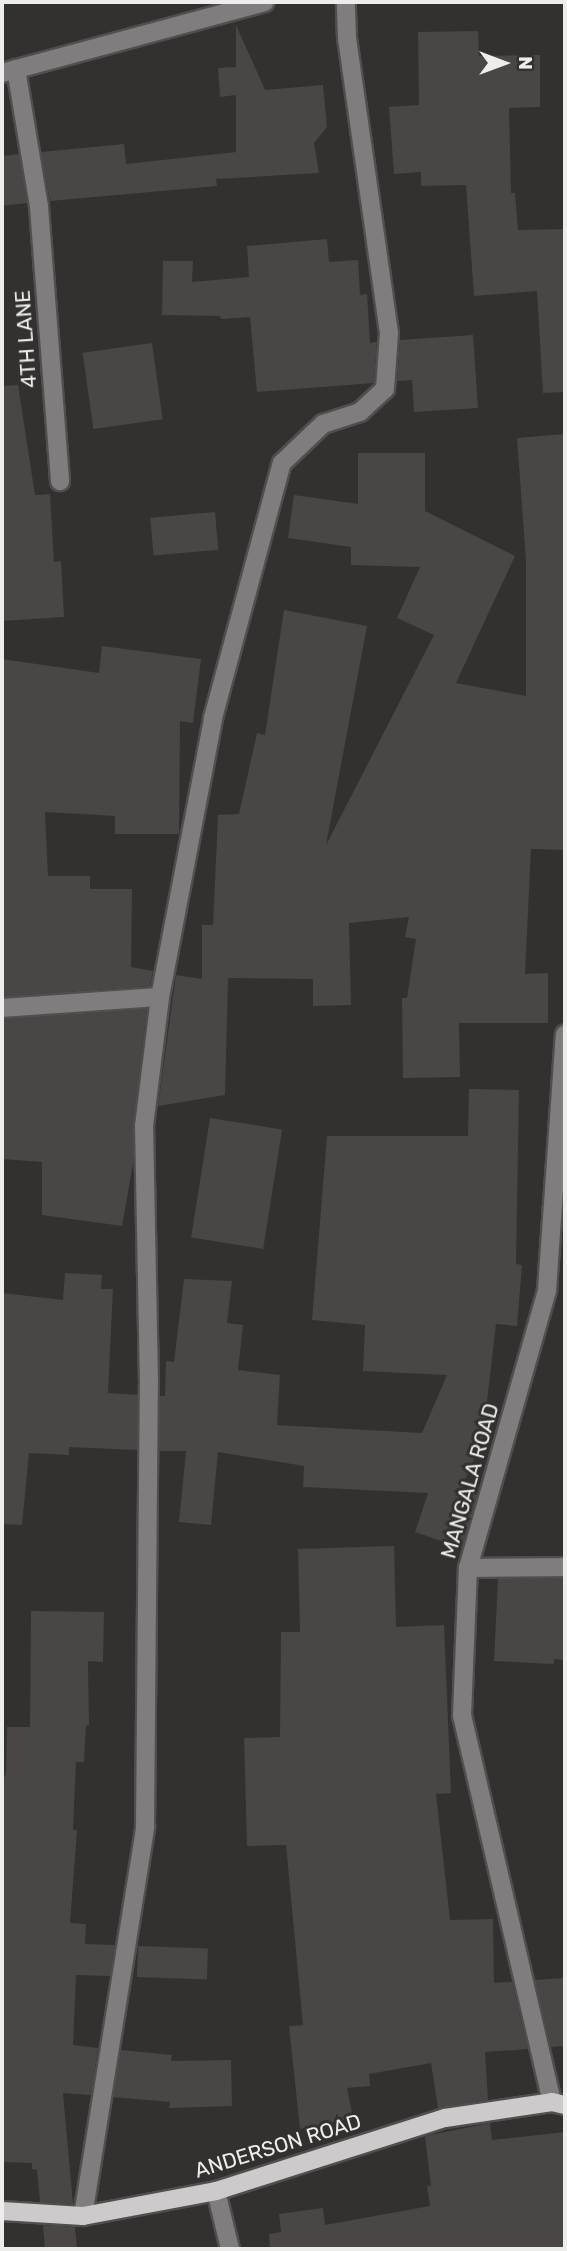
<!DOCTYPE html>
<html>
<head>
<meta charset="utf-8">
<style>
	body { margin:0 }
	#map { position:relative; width:567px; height:2251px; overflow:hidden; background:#32312f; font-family:Rubik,sans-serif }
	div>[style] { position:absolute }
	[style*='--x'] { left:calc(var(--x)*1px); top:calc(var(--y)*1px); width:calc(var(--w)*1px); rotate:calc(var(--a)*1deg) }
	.building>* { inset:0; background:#494645; transform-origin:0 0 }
	.roads { filter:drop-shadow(2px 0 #504f4d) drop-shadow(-2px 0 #504f4d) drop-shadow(0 2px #504f4d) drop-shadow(0 -2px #504f4d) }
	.minor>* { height:18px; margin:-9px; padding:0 9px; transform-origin:9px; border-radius:9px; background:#7f7d7e }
	.major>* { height:18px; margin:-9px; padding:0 9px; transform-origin:9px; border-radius:9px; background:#cdcacb }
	span { translate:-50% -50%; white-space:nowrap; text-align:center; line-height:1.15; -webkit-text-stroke:6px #32312f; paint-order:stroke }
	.street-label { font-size:21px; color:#ededeb }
	.frame { position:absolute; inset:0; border:4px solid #ededeb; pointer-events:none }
	.north { position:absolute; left:469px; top:28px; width:70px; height:70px; -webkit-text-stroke:5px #32312f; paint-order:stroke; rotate:90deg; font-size:19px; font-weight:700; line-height:28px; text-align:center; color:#ededeb }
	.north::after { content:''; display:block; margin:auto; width:24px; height:32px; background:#ededeb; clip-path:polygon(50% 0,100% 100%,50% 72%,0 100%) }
</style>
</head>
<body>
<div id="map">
	<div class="building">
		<div style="clip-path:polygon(236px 25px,265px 90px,323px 85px,327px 127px,314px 143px,319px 173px,216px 179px,217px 186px,50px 201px,41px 152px,124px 144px,126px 164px,236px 152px,236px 95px,220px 97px,218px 68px,236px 67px)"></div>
		<div style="clip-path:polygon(478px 31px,479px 56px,540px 55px,540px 107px,509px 108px,511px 193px,515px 193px,518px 230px,565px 229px,565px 392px,543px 393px,537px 291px,474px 296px,466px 185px,421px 186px,421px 172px,394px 174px,389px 107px,419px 105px,418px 32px)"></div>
		<div style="clip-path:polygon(19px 154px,27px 203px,2px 206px,2px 156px)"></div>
		<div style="clip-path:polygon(327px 239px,329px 262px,358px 260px,360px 295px,367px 294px,370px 343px,377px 342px,374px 383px,257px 392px,250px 317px,221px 319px,220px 316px,162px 315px,163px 261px,193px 261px,192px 282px,249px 277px,247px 246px)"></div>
		<div style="clip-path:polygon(473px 335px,478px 408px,414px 412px,412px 380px,397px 381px,400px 340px)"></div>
		<div style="left:152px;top:343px;width:77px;height:70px;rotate:82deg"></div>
		<div style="clip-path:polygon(18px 385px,35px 495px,50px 494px,54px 562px,61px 561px,64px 617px,2px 621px,2px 386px)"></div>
		<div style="clip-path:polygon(565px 434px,564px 850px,531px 849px,525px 974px,548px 973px,548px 1023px,459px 1023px,460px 1077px,403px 1078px,402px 998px,407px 998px,416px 939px,405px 937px,409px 917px,349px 923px,351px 1005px,313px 1006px,313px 979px,228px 978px,225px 1095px,158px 1106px,176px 975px,202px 979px,202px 925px,213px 925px,218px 815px,239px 814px,257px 733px,265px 735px,284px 610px,367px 626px,326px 845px,434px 635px,397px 618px,420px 567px,351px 565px,351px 547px,288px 538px,294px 495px,358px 504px,358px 453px,425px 453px,425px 511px,515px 556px,456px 683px,526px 696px,526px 561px,517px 438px)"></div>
		<div style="left:215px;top:512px;width:38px;height:65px;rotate:85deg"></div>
		<div style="clip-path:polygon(102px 646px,201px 659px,193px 723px,180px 721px,179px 834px,115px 834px,115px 816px,45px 812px,48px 876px,90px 876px,90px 889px,132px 889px,131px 967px,153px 971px,150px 986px,2px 997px,2px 659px,99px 673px)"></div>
		<div style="clip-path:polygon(147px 1009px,133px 1125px,133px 1164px,122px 1226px,42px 1215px,42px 1162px,2px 1159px,2px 1019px)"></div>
		<div style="clip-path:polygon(469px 1089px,519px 1090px,516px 1264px,522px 1265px,517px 1326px,496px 1324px,486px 1410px,494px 1413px,461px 1489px,477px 1495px,462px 1548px,415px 1532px,428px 1493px,303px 1487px,304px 1466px,218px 1452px,211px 1525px,179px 1522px,186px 1451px,160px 1451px,160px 1396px,165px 1396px,166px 1361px,174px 1362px,184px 1279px,232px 1281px,227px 1323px,243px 1325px,238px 1370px,280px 1375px,277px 1425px,422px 1433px,447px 1375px,363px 1371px,365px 1325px,312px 1320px,327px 1136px,468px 1136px)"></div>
		<div style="left:210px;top:1118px;width:73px;height:121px;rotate:9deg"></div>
		<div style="clip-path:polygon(65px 1273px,102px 1275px,101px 1289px,113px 1289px,108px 1393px,138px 1395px,137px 1450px,69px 1447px,69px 1455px,29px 1453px,22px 1525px,2px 1524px,2px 1293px,63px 1300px)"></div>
		<div style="clip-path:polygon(394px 1546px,396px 1627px,444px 1625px,451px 1793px,436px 1794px,450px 1920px,493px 1919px,494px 1983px,512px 1982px,528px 2049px,485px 2052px,488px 2100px,438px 2108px,431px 2063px,369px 2074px,370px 2086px,347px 2088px,353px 2118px,300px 2129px,289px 2026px,303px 2025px,286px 1845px,247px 1846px,244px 1738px,280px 1737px,281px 1632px,300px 1632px,298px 1549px)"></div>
		<div style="clip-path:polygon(565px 1578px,565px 1660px,554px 1659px,554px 1664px,494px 1661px,498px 1579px)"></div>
		<div style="clip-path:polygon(31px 1611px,104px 1612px,103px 1662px,88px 1661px,89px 1725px,86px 1725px,84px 1762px,76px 1762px,73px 1830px,77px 1830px,70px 1923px,86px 1924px,85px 1944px,115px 1945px,110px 1976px,76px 1975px,73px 2045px,98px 2048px,91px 2095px,63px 2093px,73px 2204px,40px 2202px,37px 2170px,32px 2169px,32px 2163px,4px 2162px,2px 1783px,6px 1773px,7px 1727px,30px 1727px)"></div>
		<div style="left:138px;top:1946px;width:70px;height:31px;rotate:2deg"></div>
		<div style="clip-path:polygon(565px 1978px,565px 2046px,551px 2047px,535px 1980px)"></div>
		<div style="clip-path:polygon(121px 2050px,172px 2055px,171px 2061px,231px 2060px,232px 2106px,169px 2108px,170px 2102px,113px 2097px)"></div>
		<div style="clip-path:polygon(490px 2123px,492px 2140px,565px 2132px,565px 2249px,270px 2249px,269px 2234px,281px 2232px,279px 2214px,323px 2208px,325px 2225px,430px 2206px,427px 2186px,431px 2186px,425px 2136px)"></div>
		<div style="clip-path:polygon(43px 2225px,75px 2227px,77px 2249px,45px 2249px)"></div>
	</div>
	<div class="roads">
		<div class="minor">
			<div style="--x:16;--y:69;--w:140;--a:80.5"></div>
			<div style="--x:39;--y:207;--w:275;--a:85.6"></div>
			<div style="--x:2;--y:73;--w:272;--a:-15.1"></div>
			<div style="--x:2;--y:1008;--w:158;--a:-4"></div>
			<div style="--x:160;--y:997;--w:284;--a:-79.2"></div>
			<div style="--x:213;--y:718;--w:264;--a:-74.9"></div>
			<div style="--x:282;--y:463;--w:57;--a:-43.6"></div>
			<div style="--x:323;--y:424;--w:39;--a:-18"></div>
			<div style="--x:360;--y:412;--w:34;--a:-43"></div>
			<div style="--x:385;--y:389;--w:56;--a:-85.9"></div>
			<div style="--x:389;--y:333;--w:298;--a:-98.1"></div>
			<div style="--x:347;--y:38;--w:36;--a:-92"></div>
			<div style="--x:468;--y:1568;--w:97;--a:-0.6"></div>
			<div style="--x:552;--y:2102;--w:396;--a:-103.1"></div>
			<div style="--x:462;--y:1716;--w:148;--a:-87.7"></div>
			<div style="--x:468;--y:1568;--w:289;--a:-74.1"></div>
			<div style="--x:547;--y:1290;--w:256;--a:-86"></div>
			<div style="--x:216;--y:2191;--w:60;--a:76.4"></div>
			<div style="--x:83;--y:2216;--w:394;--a:-80.9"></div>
			<div style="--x:145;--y:1827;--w:443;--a:-89.5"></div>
			<div style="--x:149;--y:1384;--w:258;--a:-91.1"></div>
			<div style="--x:144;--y:1126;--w:130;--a:-82.9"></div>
		</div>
		<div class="major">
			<div style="--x:2;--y:2211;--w:81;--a:3.5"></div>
			<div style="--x:83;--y:2216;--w:135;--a:-10.6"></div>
			<div style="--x:216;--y:2191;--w:240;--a:-17.7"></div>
			<div style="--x:445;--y:2118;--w:108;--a:-8.5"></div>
			<div style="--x:552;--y:2102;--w:13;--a:13"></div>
		</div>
	</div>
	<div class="street-label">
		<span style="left:26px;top:339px;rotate:-94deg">4TH LANE</span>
		<span style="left:470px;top:1481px;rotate:-74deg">MANGALA ROAD</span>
		<span style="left:278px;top:2146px;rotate:-17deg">ANDERSON ROAD</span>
	</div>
	<div class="frame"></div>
	<div class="north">N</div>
</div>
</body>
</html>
